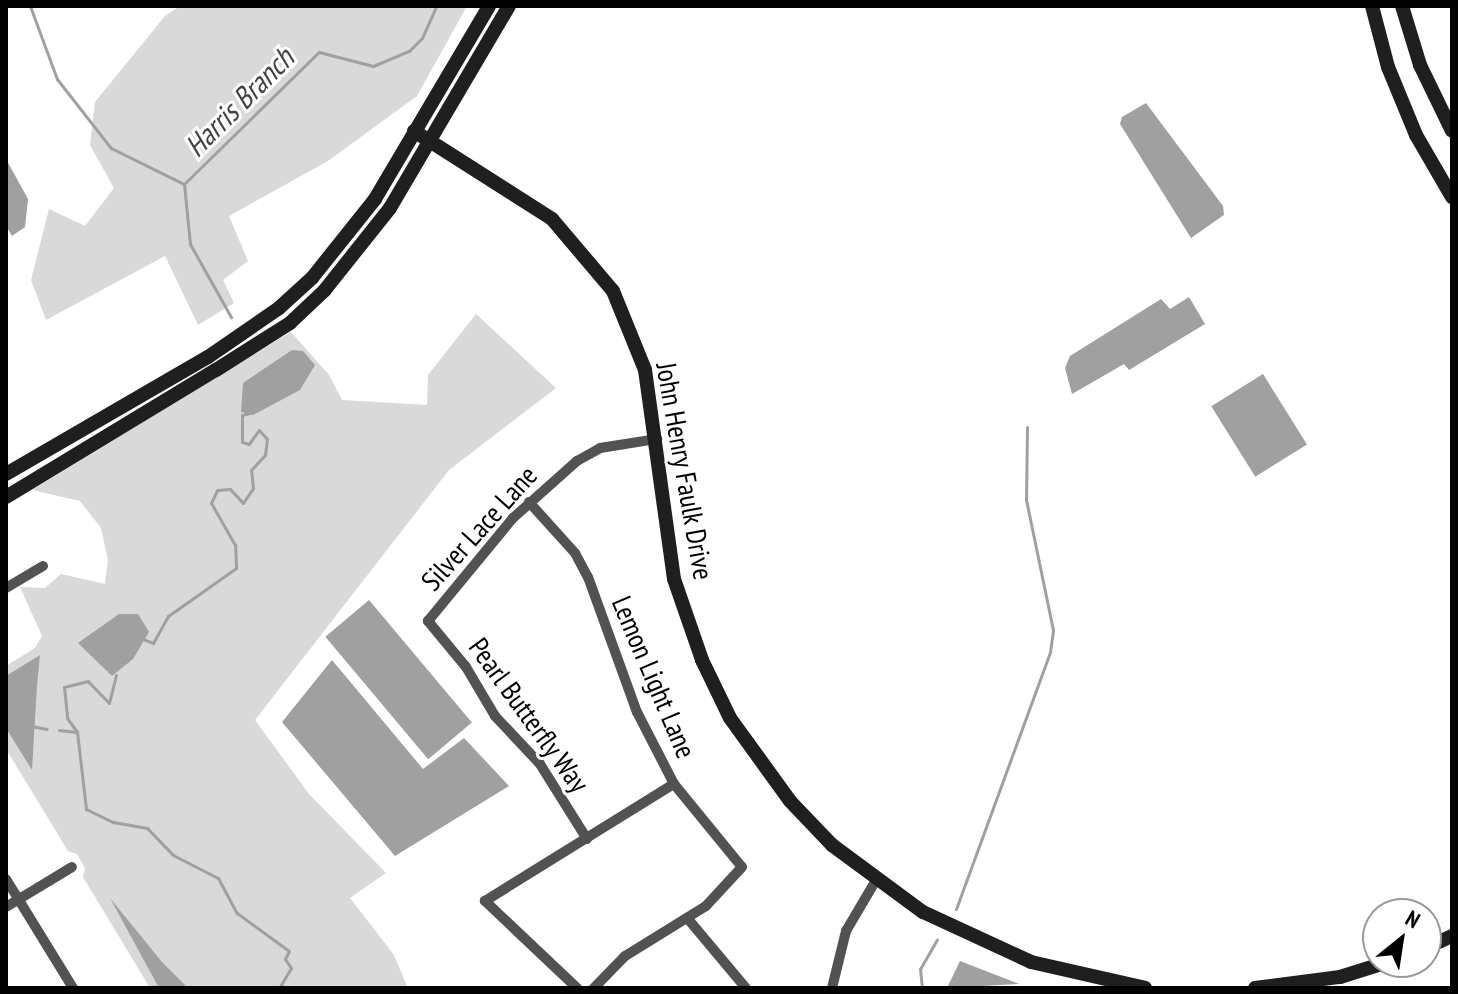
<!DOCTYPE html>
<html>
<head>
<meta charset="utf-8">
<style>
	body { margin:0 }
	#map { position:relative; width:1458px; height:994px; overflow:hidden; background:#fff; font-family:"PT Sans Narrow",sans-serif }
	div>[style] { position:absolute }
	[style*='--x'] { left:calc(var(--x)*1px); top:calc(var(--y)*1px); width:calc(var(--w)*1px); rotate:calc(var(--a)*1deg) }
	.green>* { inset:0; background:#d9d9d9 }
	.water>* { inset:0; background:#a0a0a0; transform-origin:0 0 }
	.stream>* { height:3px; margin:-1.5px; padding:0 1.5px; transform-origin:1.5px; border-radius:1.5px; background:#a0a0a0 }
	.street>* { height:10px; margin:-5px; padding:0 5px; transform-origin:5px; border-radius:5px; background:#525252 }
	.secondary>* { height:14px; margin:-7px; padding:0 7px; transform-origin:7px; border-radius:7px; background:#1f1f1f }
	span { translate:-50% -50%; white-space:nowrap; text-align:center; line-height:1.15; -webkit-text-stroke:6px #fff; paint-order:stroke }
	.street-label { font-size:28px; color:#000 }
	.water-label { font-size:30px; color:#414141; font-style:italic }
	.frame { position:absolute; inset:0; border:8px solid #000; pointer-events:none }
	.north { position:absolute; left:1362px; top:898px; width:80px; height:80px; box-sizing:border-box; background:#fff; border:2px solid #999; border-radius:50%; rotate:30deg; font-size:22px; font-weight:700; line-height:32px; text-align:center; color:#000 }
	.north::after { content:''; display:block; margin:auto; width:28px; height:36px; background:#000; clip-path:polygon(50% 0,100% 100%,50% 72%,0 100%) }
</style>
</head>
<body>
<div id="map">
	<div class="green">
		<div style="clip-path:polygon(180px 6px,467px 6px,417px 96px,328px 161px,229px 216px,248px 261px,223px 280px,234px 303px,198px 325px,165px 256px,46px 320px,31px 280px,49px 209px,85px 226px,114px 188px,90px 145px,95px 102px,165px 16px)"></div>
		<div style="clip-path:polygon(476px 314px,556px 388px,449px 470px,255px 720px,309px 794px,386px 873px,350px 898px,394px 955px,408px 988px,150px 988px,83px 877px,85px 868px,77px 854px,68px 851px,6px 749px,6px 666px,35px 648px,42px 636px,20px 587px,45px 588px,61px 574px,105px 584px,108px 560px,101px 528px,80px 501px,32px 490px,291px 332px,329px 375px,342px 400px,427px 405px,428px 375px)"></div>
	</div>
	<div class="water">
		<div style="clip-path:polygon(1146px 103px,1223px 206px,1224px 215px,1191px 238px,1120px 124px,1122px 117px)"></div>
		<div style="clip-path:polygon(6px 159px,28px 199px,25px 227px,12px 236px,6px 226px)"></div>
		<div style="clip-path:polygon(1189px 297px,1205px 324px,1129px 370px,1124px 364px,1072px 394px,1065px 368px,1070px 356px,1161px 299px,1170px 309px)"></div>
		<div style="clip-path:polygon(292px 350px,303px 351px,315px 365px,300px 390px,253px 415px,241px 412px,243px 383px)"></div>
		<div style="left:1263px;top:374px;width:83px;height:61px;rotate:58deg"></div>
		<div style="left:369px;top:600px;width:160px;height:57px;rotate:50deg"></div>
		<div style="clip-path:polygon(119px 614px,138px 614px,149px 632px,133px 659px,112px 676px,78px 643px)"></div>
		<div style="clip-path:polygon(40px 655px,37px 686px,32px 770px,6px 728px,6px 676px)"></div>
		<div style="clip-path:polygon(332px 660px,423px 769px,464px 738px,509px 786px,395px 856px,282px 722px)"></div>
		<div style="clip-path:polygon(110px 898px,162px 962px,188px 988px,159px 988px)"></div>
		<div style="clip-path:polygon(960px 961px,1019px 984px,947px 988px)"></div>
	</div>
	<div class="stream">
		<div style="--x:30;--y:6;--w:78;--a:69.7"></div>
		<div style="--x:57;--y:79;--w:88;--a:52"></div>
		<div style="--x:111;--y:148;--w:81;--a:26.3"></div>
		<div style="--x:184;--y:184;--w:189;--a:-44.4"></div>
		<div style="--x:319;--y:52;--w:56;--a:14.5"></div>
		<div style="--x:373;--y:66;--w:39;--a:-23"></div>
		<div style="--x:409;--y:51;--w:18;--a:-45"></div>
		<div style="--x:422;--y:38;--w:35;--a:-66"></div>
		<div style="--x:184;--y:184;--w:60;--a:84.3"></div>
		<div style="--x:190;--y:244;--w:84;--a:60.7"></div>
		<div style="--x:143;--y:639;--w:11;--a:22"></div>
		<div style="--x:153;--y:643;--w:31;--a:-61"></div>
		<div style="--x:168;--y:616;--w:83;--a:-35.2"></div>
		<div style="--x:236;--y:568;--w:23;--a:-92"></div>
		<div style="--x:235;--y:545;--w:48;--a:-119.7"></div>
		<div style="--x:211;--y:503;--w:14;--a:-65"></div>
		<div style="--x:217;--y:490;--w:13;--a:-4"></div>
		<div style="--x:230;--y:489;--w:19;--a:47"></div>
		<div style="--x:243;--y:503;--w:18;--a:-56"></div>
		<div style="--x:253;--y:488;--w:18;--a:-96"></div>
		<div style="--x:251;--y:470;--w:21;--a:-47"></div>
		<div style="--x:265;--y:455;--w:16;--a:-83"></div>
		<div style="--x:267;--y:439;--w:12;--a:-132"></div>
		<div style="--x:259;--y:430;--w:17;--a:126"></div>
		<div style="--x:249;--y:444;--w:7;--a:-164"></div>
		<div style="--x:242;--y:442;--w:27;--a:-90"></div>
		<div style="--x:242;--y:415;--w:8;--a:-14"></div>
		<div style="--x:116;--y:675;--w:29;--a:104"></div>
		<div style="--x:109;--y:703;--w:30;--a:-134"></div>
		<div style="--x:88;--y:681;--w:25;--a:166"></div>
		<div style="--x:64;--y:687;--w:31;--a:84"></div>
		<div style="--x:67;--y:718;--w:17;--a:54"></div>
		<div style="--x:77;--y:732;--w:78;--a:83.3"></div>
		<div style="--x:86;--y:809;--w:30;--a:26"></div>
		<div style="--x:113;--y:822;--w:35;--a:10"></div>
		<div style="--x:147;--y:828;--w:37;--a:46"></div>
		<div style="--x:173;--y:855;--w:51;--a:27.1"></div>
		<div style="--x:218;--y:878;--w:40;--a:62"></div>
		<div style="--x:237;--y:913;--w:64;--a:36.2"></div>
		<div style="--x:289;--y:951;--w:9;--a:117"></div>
		<div style="--x:285;--y:959;--w:11;--a:56"></div>
		<div style="--x:291;--y:968;--w:23;--a:121"></div>
		<div style="--x:31;--y:726;--w:16;--a:11"></div>
		<div style="--x:59;--y:730;--w:17;--a:7"></div>
		<div style="--x:956;--y:909;--w:274;--a:-69.9"></div>
		<div style="--x:1050;--y:652;--w:22;--a:-82"></div>
		<div style="--x:1053;--y:630;--w:133;--a:-101.7"></div>
		<div style="--x:1026;--y:500;--w:73;--a:-89.2"></div>
		<div style="--x:922;--y:988;--w:19;--a:-96"></div>
		<div style="--x:920;--y:969;--w:34;--a:-60"></div>
	</div>
	<div class="street">
		<div style="--x:529;--y:502;--w:69;--a:48"></div>
		<div style="--x:575;--y:553;--w:27;--a:62"></div>
		<div style="--x:588;--y:577;--w:144;--a:70.1"></div>
		<div style="--x:637;--y:712;--w:81;--a:62.8"></div>
		<div style="--x:674;--y:784;--w:107;--a:50.7"></div>
		<div style="--x:742;--y:867;--w:53;--a:132.7"></div>
		<div style="--x:706;--y:906;--w:95;--a:148.3"></div>
		<div style="--x:625;--y:956;--w:45;--a:134.1"></div>
		<div style="--x:6;--y:588;--w:43;--a:-30.7"></div>
		<div style="--x:587;--y:839;--w:89;--a:-122.1"></div>
		<div style="--x:540;--y:764;--w:66;--a:-133.2"></div>
		<div style="--x:495;--y:716;--w:57;--a:-120.6"></div>
		<div style="--x:466;--y:667;--w:60;--a:-129.6"></div>
		<div style="--x:428;--y:621;--w:134;--a:-50.5"></div>
		<div style="--x:513;--y:518;--w:86;--a:-41.7"></div>
		<div style="--x:577;--y:461;--w:26;--a:-29"></div>
		<div style="--x:600;--y:448;--w:58;--a:-9"></div>
		<div style="--x:6;--y:879;--w:128;--a:58.4"></div>
		<div style="--x:6;--y:907;--w:77;--a:-31.2"></div>
		<div style="--x:688;--y:919;--w:90;--a:50"></div>
		<div style="--x:577;--y:988;--w:127;--a:-136.6"></div>
		<div style="--x:485;--y:901;--w:222;--a:-31.8"></div>
		<div style="--x:832;--y:988;--w:59;--a:-76.2"></div>
		<div style="--x:846;--y:931;--w:59;--a:-59.5"></div>
	</div>
	<div class="secondary">
		<div style="--x:1372;--y:6;--w:63;--a:75.3"></div>
		<div style="--x:1388;--y:67;--w:74;--a:67.6"></div>
		<div style="--x:1416;--y:135;--w:72;--a:59.9"></div>
		<div style="--x:1402;--y:6;--w:62;--a:73"></div>
		<div style="--x:1420;--y:65;--w:73;--a:64.1"></div>
		<div style="--x:414;--y:131;--w:164;--a:32.5"></div>
		<div style="--x:552;--y:219;--w:94;--a:49.7"></div>
		<div style="--x:613;--y:291;--w:85;--a:67.9"></div>
		<div style="--x:645;--y:370;--w:211;--a:82.1"></div>
		<div style="--x:674;--y:579;--w:86;--a:70.9"></div>
		<div style="--x:702;--y:660;--w:64;--a:64.2"></div>
		<div style="--x:730;--y:718;--w:102;--a:54.1"></div>
		<div style="--x:790;--y:801;--w:61;--a:46.3"></div>
		<div style="--x:832;--y:845;--w:113;--a:36.4"></div>
		<div style="--x:923;--y:912;--w:119;--a:24.8"></div>
		<div style="--x:1031;--y:962;--w:117;--a:12.8"></div>
		<div style="--x:6;--y:474;--w:233;--a:-30.1"></div>
		<div style="--x:208;--y:357;--w:86;--a:-34.6"></div>
		<div style="--x:279;--y:308;--w:45;--a:-42.3"></div>
		<div style="--x:312;--y:278;--w:101;--a:-51.4"></div>
		<div style="--x:375;--y:199;--w:224;--a:-59.4"></div>
		<div style="--x:6;--y:497;--w:245;--a:-31.2"></div>
		<div style="--x:216;--y:370;--w:88;--a:-32.4"></div>
		<div style="--x:290;--y:323;--w:47;--a:-43.3"></div>
		<div style="--x:324;--y:291;--w:106;--a:-51.5"></div>
		<div style="--x:390;--y:208;--w:234;--a:-59.5"></div>
		<div style="--x:1426;--y:948;--w:29;--a:-25"></div>
		<div style="--x:1255;--y:988;--w:86;--a:-7.4"></div>
		<div style="--x:1340;--y:977;--w:50;--a:-17.4"></div>
	</div>
	<div class="street-label">
		<span style="left:685px;top:471px;rotate:80deg">John Henry Faulk Drive</span>
		<span style="left:479px;top:528px;rotate:-48deg">Silver Lace Lane</span>
		<span style="left:654px;top:677px;rotate:67deg">Lemon Light Lane</span>
		<span style="left:529px;top:715px;rotate:54deg">Pearl Butterfly Way</span>
	</div>
	<div class="water-label">
		<span style="left:239px;top:102px;rotate:-45deg">Harris Branch</span>
	</div>
	<div class="frame"></div>
	<div class="north">N</div>
</div>
</body>
</html>
